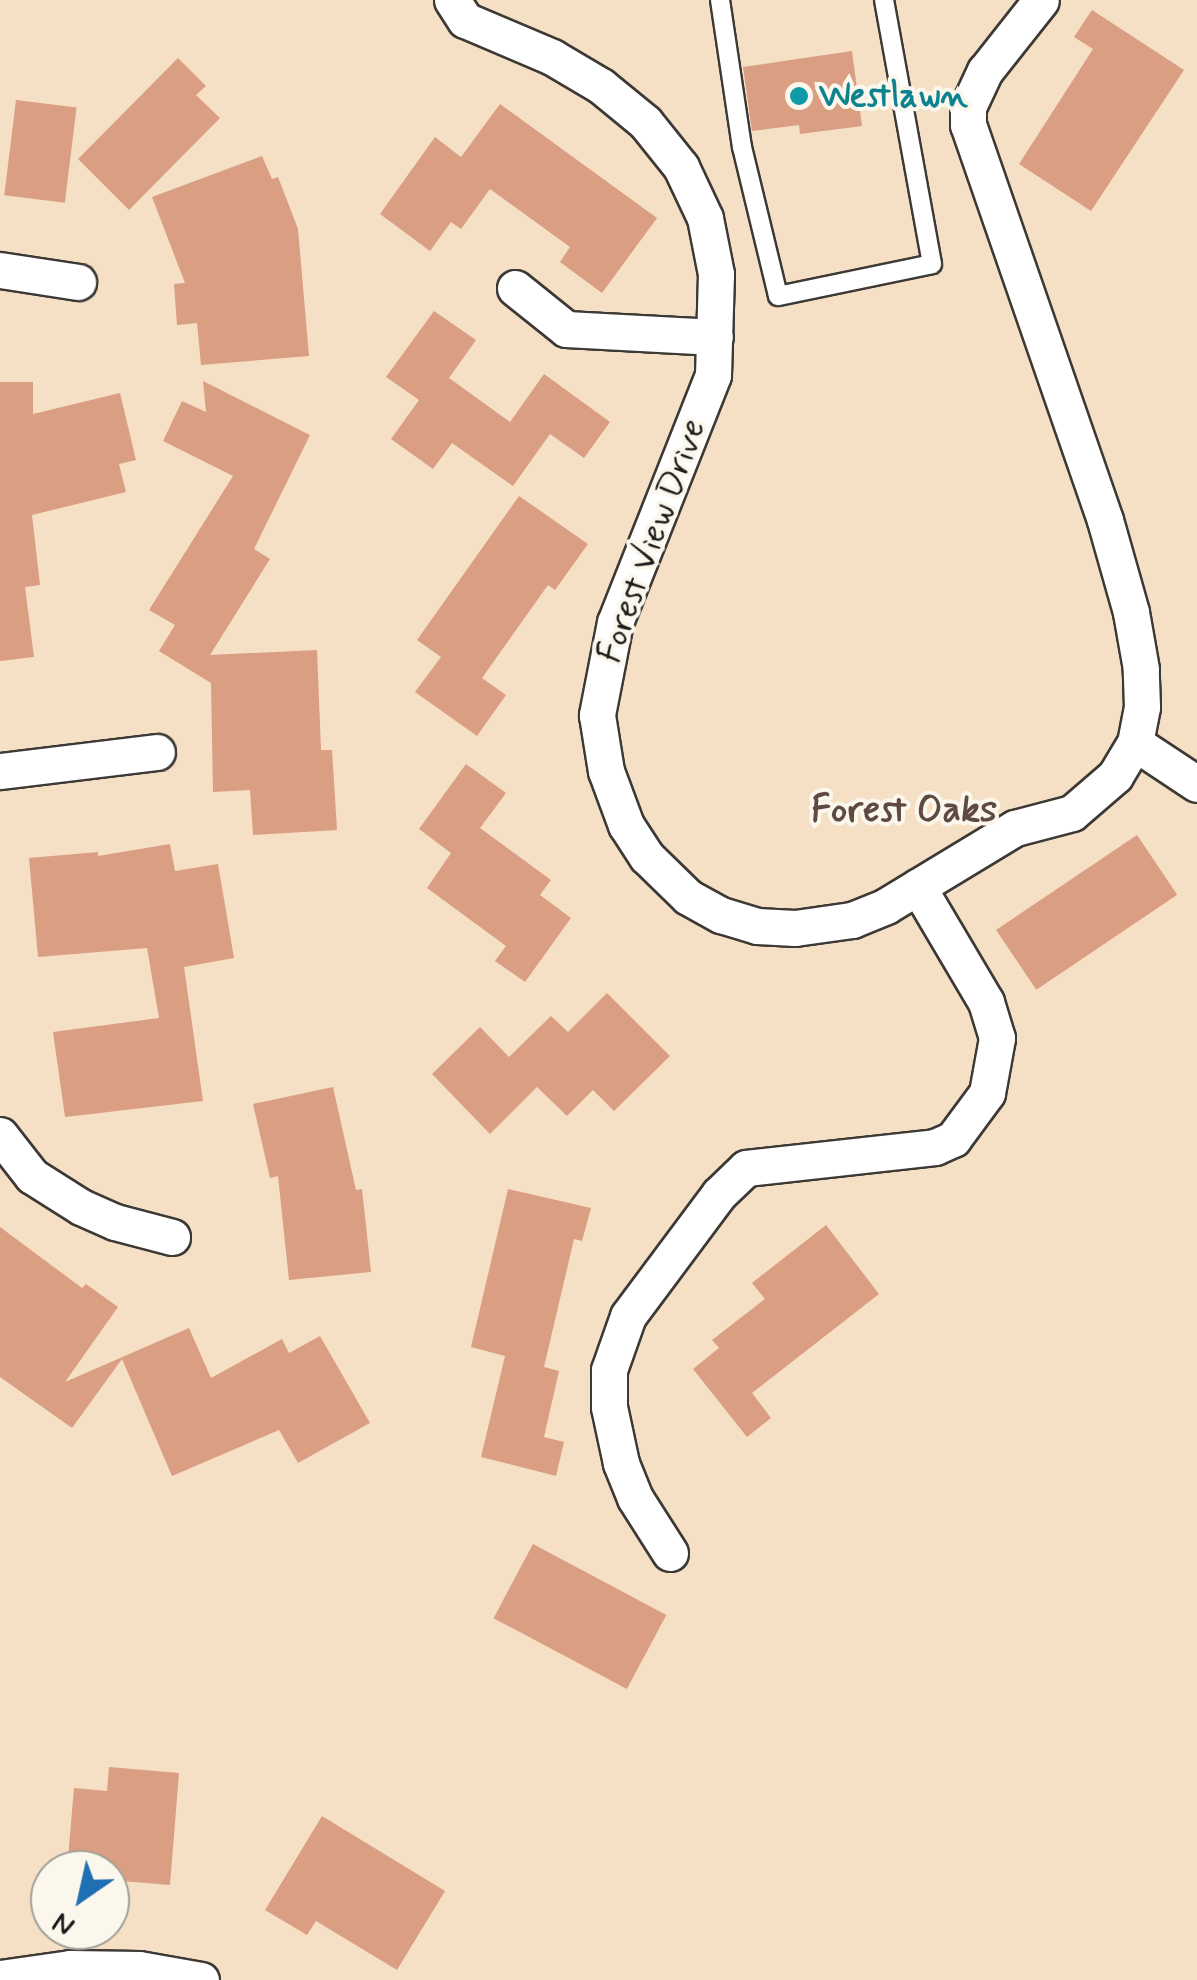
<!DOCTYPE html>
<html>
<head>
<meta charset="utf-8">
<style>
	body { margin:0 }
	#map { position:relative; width:1197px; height:1980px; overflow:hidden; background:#f5dfc5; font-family:Mynerve,sans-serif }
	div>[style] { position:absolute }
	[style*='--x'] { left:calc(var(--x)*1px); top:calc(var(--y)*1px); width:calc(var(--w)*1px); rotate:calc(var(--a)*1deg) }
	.building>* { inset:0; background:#da9e83; transform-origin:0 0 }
	.roads { filter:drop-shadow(2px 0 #3d3935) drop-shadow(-2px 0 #3d3935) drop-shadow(0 2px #3d3935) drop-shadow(0 -2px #3d3935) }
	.lane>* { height:18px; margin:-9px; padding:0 9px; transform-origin:9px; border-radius:9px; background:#fff }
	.street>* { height:35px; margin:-17.5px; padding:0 17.5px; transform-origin:17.5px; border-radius:17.5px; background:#fff }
	.dots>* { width:28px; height:28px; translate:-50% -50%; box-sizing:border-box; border:5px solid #fbf7ec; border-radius:50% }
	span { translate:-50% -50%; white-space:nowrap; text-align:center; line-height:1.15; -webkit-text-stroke:8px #fbf7ec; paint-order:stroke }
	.culture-label { font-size:35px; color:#0d838f; font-weight:700 }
	.left { translate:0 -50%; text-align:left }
	.street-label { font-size:35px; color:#1c1c1c }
	.neighbourhood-label { font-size:38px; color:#5e4a40; font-weight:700 }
	.north { position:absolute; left:30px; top:1850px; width:100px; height:100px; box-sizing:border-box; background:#fbf7ec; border:2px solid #a29f99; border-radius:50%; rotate:214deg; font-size:28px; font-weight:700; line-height:40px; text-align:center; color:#1c1c1c }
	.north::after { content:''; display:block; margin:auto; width:35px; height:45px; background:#1f6fb2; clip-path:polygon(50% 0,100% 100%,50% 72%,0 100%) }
</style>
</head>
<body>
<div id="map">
	<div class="building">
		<div style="clip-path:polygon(1092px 10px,1184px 70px,1091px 211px,1019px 164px,1093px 49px,1074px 37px)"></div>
		<div style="clip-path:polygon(852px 51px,862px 126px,800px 134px,799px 125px,752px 131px,743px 67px)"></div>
		<div style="clip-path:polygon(178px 58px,206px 86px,196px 95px,220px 118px,129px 210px,78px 159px)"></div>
		<div style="left:16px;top:100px;width:61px;height:96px;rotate:7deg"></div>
		<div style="clip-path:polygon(500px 104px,657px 218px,602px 293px,560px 262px,570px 247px,490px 189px,461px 229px,451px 222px,430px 251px,380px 214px,435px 137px,461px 157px)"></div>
		<div style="clip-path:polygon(262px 156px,272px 179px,278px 177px,298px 229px,309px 356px,201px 365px,197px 323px,177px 325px,174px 284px,185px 283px,152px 197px)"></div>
		<div style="clip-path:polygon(434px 311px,476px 340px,449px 378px,510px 422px,544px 374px,610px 422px,584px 458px,550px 434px,513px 486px,452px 443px,433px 469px,391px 439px,419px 400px,386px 377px)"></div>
		<div style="clip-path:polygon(203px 381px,310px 435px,254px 549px,270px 559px,210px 655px,317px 650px,321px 750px,332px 750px,337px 830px,253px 835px,250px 790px,213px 792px,211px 683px,159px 651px,175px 625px,149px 610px,233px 476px,163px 441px,182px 401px,206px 412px)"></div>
		<div style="clip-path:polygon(0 382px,33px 382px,33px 414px,120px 393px,136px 460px,119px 464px,126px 492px,32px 515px,40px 585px,25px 587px,34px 657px,0 661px)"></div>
		<div style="clip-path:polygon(519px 496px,588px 544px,555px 590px,548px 585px,482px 678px,506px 695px,477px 736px,415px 692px,441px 657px,417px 640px)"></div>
		<div style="clip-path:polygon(466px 764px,506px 793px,480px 828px,551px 880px,540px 895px,571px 918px,525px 982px,495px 961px,506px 946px,427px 888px,451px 853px,419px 829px)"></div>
		<div style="left:1137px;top:835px;width:72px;height:170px;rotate:56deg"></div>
		<div style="clip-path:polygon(170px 844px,175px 871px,218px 864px,234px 958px,184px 967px,203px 1101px,65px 1117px,53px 1032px,159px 1018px,147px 948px,38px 957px,29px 858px,98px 852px,98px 856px)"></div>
		<div style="clip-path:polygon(607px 993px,670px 1056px,614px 1111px,593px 1090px,567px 1116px,537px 1087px,490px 1134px,432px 1074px,480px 1027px,509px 1057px,551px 1016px,568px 1032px)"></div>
		<div style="clip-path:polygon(333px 1087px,356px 1190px,362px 1189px,371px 1272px,289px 1280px,278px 1176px,270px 1178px,253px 1104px)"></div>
		<div style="clip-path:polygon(508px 1189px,591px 1208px,582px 1241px,574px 1239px,544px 1367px,559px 1371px,544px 1437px,564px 1442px,556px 1476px,481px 1457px,505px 1356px,471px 1347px)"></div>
		<div style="clip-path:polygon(826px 1225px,879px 1294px,752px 1393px,771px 1418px,747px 1437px,693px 1369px,719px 1348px,712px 1340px,765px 1299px,752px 1283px)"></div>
		<div style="clip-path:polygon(0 1227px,82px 1288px,86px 1284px,118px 1307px,65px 1382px,189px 1328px,211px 1378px,282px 1339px,289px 1353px,320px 1336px,370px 1423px,298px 1463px,279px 1430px,172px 1476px,122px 1359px,72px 1428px,0 1377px)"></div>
		<div style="left:533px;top:1544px;width:151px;height:84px;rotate:28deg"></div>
		<div style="clip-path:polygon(109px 1767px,179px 1773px,170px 1885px,110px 1880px,110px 1870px,67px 1870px,74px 1788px,107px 1791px)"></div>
		<div style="clip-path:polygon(322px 1816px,445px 1891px,397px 1970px,316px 1921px,307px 1935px,265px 1910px)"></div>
	</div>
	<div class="roads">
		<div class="lane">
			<div style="--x:720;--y:0;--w:149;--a:81.5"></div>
			<div style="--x:742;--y:147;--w:153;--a:76.4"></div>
			<div style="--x:778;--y:296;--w:157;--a:-11.7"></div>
			<div style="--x:932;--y:264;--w:268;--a:-100.3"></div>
		</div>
		<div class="street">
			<div style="--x:452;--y:0;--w:24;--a:57"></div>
			<div style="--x:465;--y:20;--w:95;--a:23"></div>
			<div style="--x:552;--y:57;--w:57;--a:30.6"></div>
			<div style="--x:601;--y:86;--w:57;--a:39.3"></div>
			<div style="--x:645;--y:122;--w:58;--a:51.3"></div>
			<div style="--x:681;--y:167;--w:56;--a:64.8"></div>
			<div style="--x:705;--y:218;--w:57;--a:78.9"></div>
			<div style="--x:716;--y:274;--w:101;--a:91.7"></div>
			<div style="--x:713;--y:375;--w:266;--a:111.6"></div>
			<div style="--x:615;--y:622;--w:95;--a:101"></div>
			<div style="--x:597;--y:715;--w:57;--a:80.9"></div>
			<div style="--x:606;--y:771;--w:58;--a:69.7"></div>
			<div style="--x:626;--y:825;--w:38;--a:57"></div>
			<div style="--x:647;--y:857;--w:57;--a:44.3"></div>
			<div style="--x:688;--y:897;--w:38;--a:29"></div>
			<div style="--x:721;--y:915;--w:38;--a:17"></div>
			<div style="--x:757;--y:926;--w:38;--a:3"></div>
			<div style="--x:795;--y:928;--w:58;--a:-8"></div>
			<div style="--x:852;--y:920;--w:37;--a:-22"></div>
			<div style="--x:886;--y:906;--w:151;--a:-31.2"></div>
			<div style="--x:1015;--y:828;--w:59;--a:-14.7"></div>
			<div style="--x:1072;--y:813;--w:57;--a:-40.7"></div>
			<div style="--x:1115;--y:776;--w:39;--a:-59"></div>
			<div style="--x:1135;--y:743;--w:37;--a:-79"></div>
			<div style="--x:1142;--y:707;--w:38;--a:-92"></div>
			<div style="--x:1141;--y:669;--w:58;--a:-100"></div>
			<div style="--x:1131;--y:612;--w:96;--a:-105.8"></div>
			<div style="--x:1105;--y:520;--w:418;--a:-109.1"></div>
			<div style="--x:968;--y:125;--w:18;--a:-90"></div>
			<div style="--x:968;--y:107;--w:40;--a:-65"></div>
			<div style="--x:985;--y:71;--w:90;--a:-51.7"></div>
			<div style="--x:0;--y:270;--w:79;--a:8.7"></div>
			<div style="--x:515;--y:288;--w:65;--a:38.8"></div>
			<div style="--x:566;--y:329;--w:149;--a:3.1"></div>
			<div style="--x:1135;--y:743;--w:74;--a:33.5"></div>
			<div style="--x:0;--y:771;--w:158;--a:-6.9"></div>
			<div style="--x:0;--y:1135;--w:52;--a:52"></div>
			<div style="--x:32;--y:1176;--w:58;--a:32.3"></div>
			<div style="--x:81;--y:1207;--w:37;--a:24"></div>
			<div style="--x:115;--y:1222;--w:59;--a:14.7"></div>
			<div style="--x:670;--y:1553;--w:65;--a:-122.5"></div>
			<div style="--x:635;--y:1498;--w:38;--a:-112"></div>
			<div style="--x:621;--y:1463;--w:57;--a:-102.1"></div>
			<div style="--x:609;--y:1407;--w:37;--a:-90"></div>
			<div style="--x:609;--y:1370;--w:57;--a:-70.6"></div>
			<div style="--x:628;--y:1316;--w:152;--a:-53.3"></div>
			<div style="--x:719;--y:1194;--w:37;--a:-44"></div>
			<div style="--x:746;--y:1168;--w:190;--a:-6.3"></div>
			<div style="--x:935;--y:1147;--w:20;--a:-24"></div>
			<div style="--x:953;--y:1139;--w:57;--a:-53.5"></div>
			<div style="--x:987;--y:1093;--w:56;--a:-79.7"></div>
			<div style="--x:997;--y:1038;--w:38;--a:-107"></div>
			<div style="--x:986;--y:1002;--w:134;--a:-120.6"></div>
			<div style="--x:0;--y:1978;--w:71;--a:-8.1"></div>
			<div style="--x:70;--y:1968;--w:69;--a:0.8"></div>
			<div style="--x:139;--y:1969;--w:63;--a:10.1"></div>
		</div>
	</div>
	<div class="dots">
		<div style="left:799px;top:96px;background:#0f9aa8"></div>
	</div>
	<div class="culture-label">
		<span class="left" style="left:819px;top:96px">Westlawn</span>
	</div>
	<div class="street-label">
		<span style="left:652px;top:541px;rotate:-70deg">Forest View Drive</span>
	</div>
	<div class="neighbourhood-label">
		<span style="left:904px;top:811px">Forest Oaks</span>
	</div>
	<div class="north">N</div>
</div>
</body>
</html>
